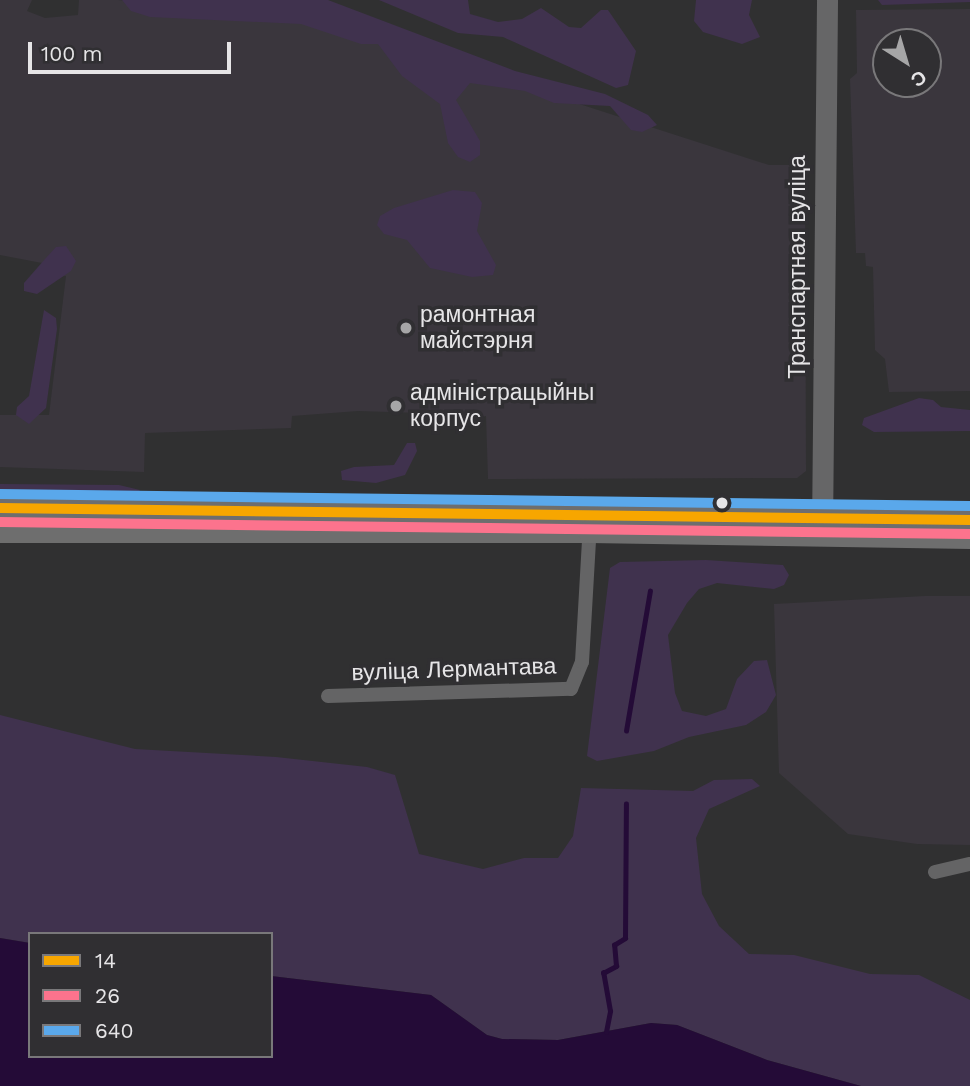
<!DOCTYPE html>
<html>
<head>
<meta charset="utf-8">
<style>
	body { margin:0 }
	#map { position:relative; width:970px; height:1086px; overflow:hidden; background:#303031; font-family:"Work Sans",sans-serif }
	div>[style] { position:absolute }
	[style*='--x'] { left:calc(var(--x)*1px); top:calc(var(--y)*1px); width:calc(var(--w)*1px); rotate:calc(var(--a)*1deg) }
	.built>* { inset:0; background:#3a363d }
	.green>* { inset:0; background:#40324e }
	.water>* { inset:0; background:#240b37 }
	.stream>* { height:4.5px; margin:-2.25px; padding:0 2.25px; transform-origin:2.25px; border-radius:2.25px; background:#240b37 }
	.street>* { height:14px; margin:-7px; padding:0 7px; transform-origin:7px; border-radius:7px; background:#646465 }
	.secondary>* { height:21px; margin:-10.5px; padding:0 10.5px; transform-origin:10.5px; border-radius:10.5px; background:#666667 }
	.primary>* { height:23px; margin:-11.5px; padding:0 11.5px; transform-origin:11.5px; border-radius:11.5px; background:#6e6e6e }
	.bus-1>* { height:10px; margin:-5px; padding:0 5px; transform-origin:5px; border-radius:5px; background:#f7a600 }
	.bus-2>* { height:10px; margin:-5px; padding:0 5px; transform-origin:5px; border-radius:5px; background:#fc738d }
	.bus-3>* { height:10px; margin:-5px; padding:0 5px; transform-origin:5px; border-radius:5px; background:#5aa8eb }
	.dots>* { width:19px; height:19px; translate:-50% -50%; box-sizing:border-box; border:4px solid #302f32; border-radius:50% }
	span { translate:-50% -50%; white-space:nowrap; text-align:center; line-height:1.15; -webkit-text-stroke:7px #302f32; paint-order:stroke }
	.street-label { font-size:23px; color:#e6e5e7 }
	.poi-label { font-size:23px; color:#e6e5e7 }
	.left { translate:0 -50%; text-align:left }
	.legend { position:absolute; left:28px; top:932px; width:245px; height:126px; box-sizing:border-box; background:#302f32; border:2px solid #79787a; margin:0; padding:9px 12px; list-style:none; font-size:21px; color:#e6e5e7 }
	.legend li { display:flex; align-items:center; gap:14px; height:35px }
	.legend b { width:35px; border:2px solid #79787a }
	.north { position:absolute; left:872px; top:28px; width:70px; height:70px; box-sizing:border-box; background:#302f32; border:2px solid #79787a; border-radius:50%; rotate:143deg; font-size:19px; font-weight:700; line-height:28px; text-align:center; color:#e6e5e7 }
	.north::after { content:''; display:block; margin:auto; width:24px; height:32px; background:#a6a6a7; clip-path:polygon(50% 0,100% 100%,50% 72%,0 100%) }
	.scale { position:absolute; left:28px; top:42px; width:203px; height:32px; box-sizing:border-box; border:4px solid #e6e5e7; border-top:0; padding-left:9px; font-size:21px; line-height:24px; white-space:nowrap; color:#e6e5e7; -webkit-text-stroke:5px #302f32; paint-order:stroke }
</style>
</head>
<body>
<div id="map">
	<div class="built">
		<div style="clip-path:polygon(0 0,32px 0,27px 11px,45px 18px,78px 15px,79px 0,118px 0,316px 19px,769px 165px,805px 165px,806px 471px,797px 478px,488px 479px,486px 416px,454px 422px,453px 414px,358px 411px,292px 416px,291px 428px,145px 433px,144px 472px,0 467px,0 415px,49px 415px,66px 276px,47px 274px,42px 263px,0 255px)"></div>
		<div style="clip-path:polygon(evenodd,970px 9px,970px 391px,889px 392px,885px 359px,875px 350px,873px 267px,866px 266px,865px 253px,856px 253px,850px 79px,857px 73px,856px 10px,970px 9px,886px 42px,928px 42px,928px 84px,886px 84px,886px 42px)"></div>
		<div style="clip-path:polygon(925px 596px,970px 596px,970px 845px,917px 844px,848px 834px,779px 773px,774px 604px)"></div>
	</div>
	<div class="green">
		<div style="clip-path:polygon(122px 0,328px 0,515px 71px,605px 94px,648px 115px,657px 125px,642px 132px,631px 130px,610px 106px,554px 103px,525px 91px,470px 83px,456px 100px,480px 141px,480px 155px,470px 162px,458px 157px,448px 143px,440px 104px,402px 76px,378px 44px,361px 44px,301px 24px,150px 17px,131px 11px)"></div>
		<div style="clip-path:polygon(379px 0,468px 0,470px 14px,498px 22px,522px 19px,541px 8px,569px 27px,581px 28px,601px 10px,608px 10px,636px 51px,628px 85px,616px 88px,503px 37px,458px 33px)"></div>
		<div style="clip-path:polygon(696px 0,752px 0,749px 15px,760px 37px,742px 44px,703px 32px,694px 21px)"></div>
		<div style="clip-path:polygon(878px 0,970px 0,970px 2px,882px 5px)"></div>
		<div style="clip-path:polygon(453px 190px,475px 192px,482px 203px,477px 231px,496px 265px,493px 275px,472px 277px,430px 268px,407px 240px,384px 234px,377px 225px,380px 216px,394px 208px)"></div>
		<div style="clip-path:polygon(66px 246px,76px 261px,71px 271px,37px 294px,24px 291px,24px 283px,45px 259px,56px 247px)"></div>
		<div style="clip-path:polygon(44px 310px,56px 318px,57px 329px,46px 408px,29px 424px,16px 415px,17px 407px,29px 396px)"></div>
		<div style="clip-path:polygon(919px 398px,933px 400px,941px 407px,970px 410px,970px 431px,874px 432px,862px 425px,864px 418px)"></div>
		<div style="clip-path:polygon(407px 443px,415px 443px,417px 451px,405px 475px,376px 483px,342px 480px,341px 471px,354px 467px,394px 465px)"></div>
		<div style="clip-path:polygon(0 484px,119px 485px,140px 490px,135px 497px,116px 498px,40px 491px,0 495px)"></div>
		<div style="clip-path:polygon(706px 560px,783px 565px,789px 575px,784px 585px,774px 589px,717px 583px,699px 589px,687px 603px,668px 635px,675px 693px,682px 711px,706px 716px,726px 709px,737px 679px,754px 661px,767px 660px,776px 695px,766px 712px,746px 725px,689px 737px,654px 751px,597px 761px,587px 756px,610px 568px,620px 562px)"></div>
		<div style="clip-path:polygon(0 715px,135px 749px,276px 757px,367px 767px,395px 775px,419px 854px,483px 869px,524px 858px,558px 858px,573px 836px,581px 788px,693px 791px,714px 780px,752px 779px,760px 786px,709px 809px,696px 838px,702px 894px,719px 926px,749px 954px,794px 955px,870px 974px,919px 975px,970px 1000px,970px 1086px,861px 1086px,767px 1060px,677px 1025px,651px 1023px,558px 1040px,502px 1039px,487px 1035px,431px 995px,271px 976px,271px 934px,30px 934px,30px 943px,0 938px)"></div>
	</div>
	<div class="water">
		<div style="clip-path:polygon(0 938px,30px 943px,30px 1056px,271px 1056px,271px 976px,431px 995px,487px 1035px,502px 1039px,558px 1040px,651px 1023px,677px 1025px,767px 1060px,861px 1086px,0 1086px)"></div>
	</div>
	<div class="stream">
		<div style="--x:626;--y:731;--w:142;--a:-80.3"></div>
		<div style="--x:606;--y:1032;--w:21;--a:-79"></div>
		<div style="--x:610;--y:1011;--w:39;--a:-100"></div>
		<div style="--x:603;--y:973;--w:15;--a:-28"></div>
		<div style="--x:616;--y:966;--w:21;--a:-95"></div>
		<div style="--x:614;--y:945;--w:13;--a:-32"></div>
		<div style="--x:625;--y:938;--w:134;--a:-89.6"></div>
	</div>
	<div class="street">
		<div style="--x:328;--y:696;--w:243;--a:-1.7"></div>
		<div style="--x:571;--y:689;--w:29;--a:-68"></div>
		<div style="--x:582;--y:662;--w:137;--a:-86.7"></div>
		<div style="--x:935;--y:872;--w:36;--a:-13"></div>
	</div>
	<div class="secondary">
		<div style="--x:822;--y:533;--w:533;--a:-89.46"></div>
	</div>
	<div class="primary">
		<div style="--x:0;--y:508;--w:970;--a:0.71"></div>
		<div style="--x:0;--y:531;--w:589;--a:0"></div>
		<div style="--x:589;--y:531;--w:381;--a:0.9"></div>
	</div>
	<div class="bus-1">
		<div style="--x:0;--y:508;--w:970;--a:0.71"></div>
	</div>
	<div class="bus-2">
		<div style="--x:0;--y:522;--w:970;--a:0.71"></div>
	</div>
	<div class="bus-3">
		<div style="--x:0;--y:494;--w:970;--a:0.71"></div>
	</div>
	<div class="dots">
		<div style="left:406px;top:328px;background:#a6a6a7"></div>
		<div style="left:396px;top:406px;background:#a6a6a7"></div>
		<div style="left:722px;top:503px;background:#e6e5e7"></div>
	</div>
	<div class="street-label">
		<span style="left:798px;top:267px;rotate:-90deg">Транспартная вуліца</span>
		<span style="left:454px;top:670px;rotate:-2deg">вуліца Лермантава</span>
	</div>
	<div class="poi-label">
		<span class="left" style="left:420px;top:328px">рамонтная<br>майстэрня</span>
		<span class="left" style="left:410px;top:406px">адміністрацыйны<br>корпус</span>
	</div>
	<ul class="legend">
	<li><b style="height:9px;background:#f7a600"></b>14</li>
	<li><b style="height:9px;background:#fc738d"></b>26</li>
	<li><b style="height:9px;background:#5aa8eb"></b>640</li>
	</ul>
	<div class="north">С</div>
	<div class="scale">100 m</div>
</div>
</body>
</html>
